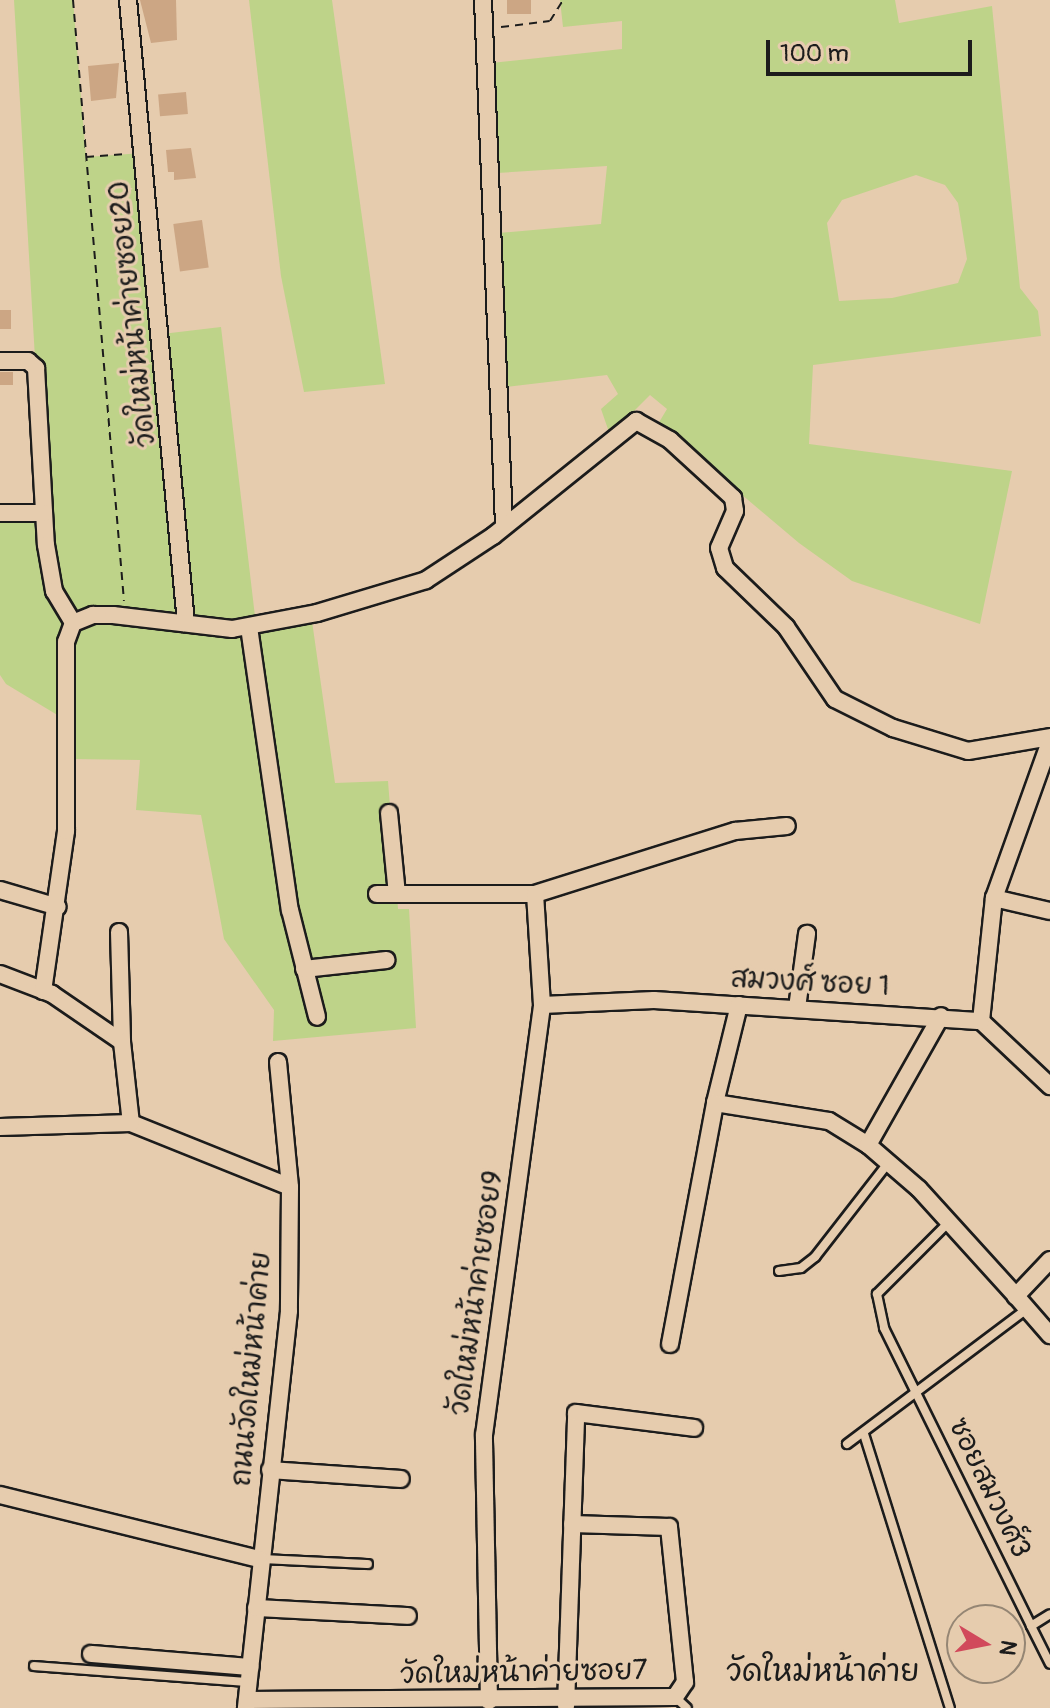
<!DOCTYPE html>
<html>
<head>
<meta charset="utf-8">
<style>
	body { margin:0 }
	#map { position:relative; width:1050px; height:1708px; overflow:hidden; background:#e6ccae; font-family:Pangolin,"Playpen Sans Thai",sans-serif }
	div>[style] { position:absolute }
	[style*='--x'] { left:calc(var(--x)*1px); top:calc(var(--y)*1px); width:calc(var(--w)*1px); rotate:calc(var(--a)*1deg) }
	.green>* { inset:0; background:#bed389 }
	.building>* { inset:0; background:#cca684; transform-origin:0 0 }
	.path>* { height:2px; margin-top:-1px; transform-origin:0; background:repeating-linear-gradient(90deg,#1c1c1c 0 8px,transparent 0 14px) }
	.roads { filter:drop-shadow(2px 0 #1c1c1c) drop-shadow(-2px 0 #1c1c1c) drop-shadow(0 2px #1c1c1c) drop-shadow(0 -2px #1c1c1c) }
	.lane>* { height:8px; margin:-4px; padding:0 4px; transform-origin:4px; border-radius:4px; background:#e6ccae }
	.street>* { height:16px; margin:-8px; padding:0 8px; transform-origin:8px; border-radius:8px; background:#e6ccae }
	span { translate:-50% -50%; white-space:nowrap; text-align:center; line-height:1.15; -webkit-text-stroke:6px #e6ccae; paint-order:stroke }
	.street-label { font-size:28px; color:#1c1c1c }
	.neighbourhood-label { font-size:30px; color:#1c1c1c }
	.north { position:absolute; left:946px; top:1604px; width:80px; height:80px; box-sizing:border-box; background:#e6ccae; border:2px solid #958674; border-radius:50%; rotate:100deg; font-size:22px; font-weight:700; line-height:32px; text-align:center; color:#1c1c1c }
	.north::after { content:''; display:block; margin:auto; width:28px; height:36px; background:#d1495b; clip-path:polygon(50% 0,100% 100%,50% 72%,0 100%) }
	.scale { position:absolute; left:766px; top:40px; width:206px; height:36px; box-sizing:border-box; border:4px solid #1c1c1c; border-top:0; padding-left:10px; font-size:24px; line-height:28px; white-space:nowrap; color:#1c1c1c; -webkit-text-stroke:6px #e6ccae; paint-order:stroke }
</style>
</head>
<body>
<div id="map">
	<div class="green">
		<div style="clip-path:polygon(14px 0,73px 0,86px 157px,143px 153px,162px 334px,221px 327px,256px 625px,311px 614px,335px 783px,388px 781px,398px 909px,409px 909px,416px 1028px,273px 1041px,274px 1010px,224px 939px,201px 815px,136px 810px,140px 760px,72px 759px,59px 716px,6px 684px,0 675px,0 513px,44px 512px)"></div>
		<div style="clip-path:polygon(249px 0,332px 0,385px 384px,304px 392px,281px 276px)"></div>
		<div style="clip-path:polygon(evenodd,560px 0,895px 0,899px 23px,992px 6px,1020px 288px,1038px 311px,1041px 336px,813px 365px,809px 444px,1012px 471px,980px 624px,852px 581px,799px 543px,658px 424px,667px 409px,650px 395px,610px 435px,601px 409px,618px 394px,607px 375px,505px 387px,498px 233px,601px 224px,607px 166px,497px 173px,491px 63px,622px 49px,622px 21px,563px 27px,560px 0,916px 175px,945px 185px,958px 203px,967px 259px,958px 283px,892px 298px,839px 301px,827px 223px,842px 200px,916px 175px)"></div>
	</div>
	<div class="building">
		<div style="clip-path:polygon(140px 0,176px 0,177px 40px,151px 43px)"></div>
		<div style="left:507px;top:0;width:24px;height:14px"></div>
		<div style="clip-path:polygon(119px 63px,116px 98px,91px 101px,88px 66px)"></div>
		<div style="left:186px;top:92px;width:22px;height:28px;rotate:85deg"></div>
		<div style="clip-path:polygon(191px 148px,196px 178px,174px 180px,174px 172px,168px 172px,166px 150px)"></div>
		<div style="left:202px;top:220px;width:48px;height:29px;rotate:82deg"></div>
		<div style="left:0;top:310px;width:11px;height:19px"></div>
		<div style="left:0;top:372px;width:13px;height:13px"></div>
	</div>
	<div class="path">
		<div style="--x:73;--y:0;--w:603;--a:85.15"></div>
		<div style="--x:501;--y:27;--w:49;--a:-7"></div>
		<div style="--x:550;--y:21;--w:25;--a:-58"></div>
		<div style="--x:86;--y:157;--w:40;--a:-4.3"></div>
	</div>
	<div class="roads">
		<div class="lane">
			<div style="--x:949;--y:1222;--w:102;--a:135"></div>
			<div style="--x:877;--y:1294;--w:35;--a:78"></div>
			<div style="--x:884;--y:1328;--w:332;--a:63.7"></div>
			<div style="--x:1031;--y:1626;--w:22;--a:-32"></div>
			<div style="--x:779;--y:1271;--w:22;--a:-8"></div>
			<div style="--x:801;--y:1268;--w:18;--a:-38"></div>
			<div style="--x:815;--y:1257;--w:120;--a:-52.1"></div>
			<div style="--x:864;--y:1434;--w:287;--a:72.6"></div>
			<div style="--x:847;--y:1444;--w:221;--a:-36.9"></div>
			<div style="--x:261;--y:1559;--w:107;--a:2.7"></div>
			<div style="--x:1031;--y:1626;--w:42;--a:63.4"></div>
			<div style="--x:34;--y:1666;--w:216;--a:4.3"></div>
			<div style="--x:675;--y:1697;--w:16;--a:43"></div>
		</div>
		<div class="street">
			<div style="--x:128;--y:0;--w:626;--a:84.68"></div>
			<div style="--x:483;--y:0;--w:526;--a:87.71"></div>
			<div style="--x:0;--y:361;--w:28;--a:0"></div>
			<div style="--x:28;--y:361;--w:11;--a:41"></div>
			<div style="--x:36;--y:368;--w:177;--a:86.8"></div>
			<div style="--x:46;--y:545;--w:47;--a:80.1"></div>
			<div style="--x:54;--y:591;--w:37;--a:59"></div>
			<div style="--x:0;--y:513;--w:44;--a:0"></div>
			<div style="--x:249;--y:627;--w:286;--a:81.8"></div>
			<div style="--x:290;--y:910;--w:110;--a:75.8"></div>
			<div style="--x:389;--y:813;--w:81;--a:84.4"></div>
			<div style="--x:0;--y:890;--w:60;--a:16.3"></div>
			<div style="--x:377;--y:894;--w:158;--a:0"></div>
			<div style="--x:535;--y:894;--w:210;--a:-17.5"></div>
			<div style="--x:735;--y:831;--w:52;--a:-5.5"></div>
			<div style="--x:994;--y:898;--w:57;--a:13.1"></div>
			<div style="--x:119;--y:932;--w:110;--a:88.4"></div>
			<div style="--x:304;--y:969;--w:83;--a:-6.2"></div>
			<div style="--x:0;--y:974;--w:56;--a:21"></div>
			<div style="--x:52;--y:994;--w:85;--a:34.4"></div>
			<div style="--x:122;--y:1042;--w:81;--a:83.7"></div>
			<div style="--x:131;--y:1123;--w:171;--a:21.9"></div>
			<div style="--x:290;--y:1187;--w:124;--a:90.5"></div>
			<div style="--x:289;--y:1311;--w:399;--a:96.2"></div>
			<div style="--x:43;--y:991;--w:162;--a:-81.8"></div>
			<div style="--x:66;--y:831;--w:189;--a:-90"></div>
			<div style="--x:66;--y:642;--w:20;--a:-70"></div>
			<div style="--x:73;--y:623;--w:22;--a:-22"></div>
			<div style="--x:93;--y:615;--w:20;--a:0"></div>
			<div style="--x:113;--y:615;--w:120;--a:6.7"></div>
			<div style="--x:232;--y:629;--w:86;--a:-10.7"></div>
			<div style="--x:317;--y:613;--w:114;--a:-16.8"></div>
			<div style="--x:426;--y:580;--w:80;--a:-33.3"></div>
			<div style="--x:493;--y:536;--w:184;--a:-38.8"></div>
			<div style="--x:636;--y:421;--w:39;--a:29"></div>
			<div style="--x:670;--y:440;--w:86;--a:42.6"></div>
			<div style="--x:733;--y:498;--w:13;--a:81"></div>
			<div style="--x:735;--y:511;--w:40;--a:113.4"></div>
			<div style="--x:719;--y:548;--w:21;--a:73"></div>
			<div style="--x:725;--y:568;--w:85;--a:44"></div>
			<div style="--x:786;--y:627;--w:87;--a:55.8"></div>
			<div style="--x:835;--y:699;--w:65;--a:26.6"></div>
			<div style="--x:893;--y:728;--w:78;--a:17"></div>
			<div style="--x:968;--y:751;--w:83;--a:-9.7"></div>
			<div style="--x:542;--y:1005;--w:112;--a:-2.6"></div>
			<div style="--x:654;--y:1000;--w:328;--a:3.7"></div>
			<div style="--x:981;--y:1021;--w:95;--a:43.3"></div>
			<div style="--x:739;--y:1005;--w:101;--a:103.8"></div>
			<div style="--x:715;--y:1103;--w:115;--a:9"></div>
			<div style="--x:829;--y:1121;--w:46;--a:31.6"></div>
			<div style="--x:868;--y:1145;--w:67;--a:40.8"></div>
			<div style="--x:919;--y:1189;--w:144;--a:47.8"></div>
			<div style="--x:797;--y:1008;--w:75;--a:-82.3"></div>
			<div style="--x:981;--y:1021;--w:124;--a:-84"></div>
			<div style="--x:994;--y:898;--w:166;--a:-70.3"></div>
			<div style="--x:278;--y:1062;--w:126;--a:84.5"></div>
			<div style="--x:0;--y:1127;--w:131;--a:-1.7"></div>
			<div style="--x:868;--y:1145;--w:148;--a:-60.5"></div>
			<div style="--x:1050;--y:1260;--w:50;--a:133.4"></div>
			<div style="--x:1016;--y:1296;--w:52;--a:48.9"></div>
			<div style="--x:670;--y:1344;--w:245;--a:-79.4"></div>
			<div style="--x:270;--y:1470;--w:131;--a:3.9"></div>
			<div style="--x:0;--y:1495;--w:266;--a:13.9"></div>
			<div style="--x:256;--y:1608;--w:152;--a:3"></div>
			<div style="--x:91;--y:1654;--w:160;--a:4.7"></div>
			<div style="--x:247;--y:1700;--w:428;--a:-0.4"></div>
			<div style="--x:675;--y:1697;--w:18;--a:-56"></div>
			<div style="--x:685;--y:1682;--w:156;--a:-95.9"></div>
			<div style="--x:669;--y:1527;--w:97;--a:-178.2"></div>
			<div style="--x:489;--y:1701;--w:266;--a:-91.1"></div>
			<div style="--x:484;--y:1435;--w:434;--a:-82.3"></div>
			<div style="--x:542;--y:1005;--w:111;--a:-93.6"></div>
			<div style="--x:566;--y:1706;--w:293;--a:-88"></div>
			<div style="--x:576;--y:1413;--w:119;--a:7.2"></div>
		</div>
	</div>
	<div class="street-label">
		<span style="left:133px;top:314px;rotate:-96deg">วัดใหม่หน้าค่ายซอย20</span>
		<span style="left:810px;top:983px;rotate:3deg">สมวงศ์ ซอย 1</span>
		<span style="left:477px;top:1293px;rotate:-82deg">วัดใหม่หน้าค่ายซอย9</span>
		<span style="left:252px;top:1369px;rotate:-85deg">ถนนวัดใหม่หน้าค่าย</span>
		<span style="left:989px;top:1488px;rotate:64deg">ซอยสมวงศ์3</span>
		<span style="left:524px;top:1673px;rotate:-1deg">วัดใหม่หน้าค่ายซอย7</span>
	</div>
	<div class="neighbourhood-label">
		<span style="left:823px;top:1672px">วัดใหม่หน้าค่าย</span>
	</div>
	<div class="north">N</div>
	<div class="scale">100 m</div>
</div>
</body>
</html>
